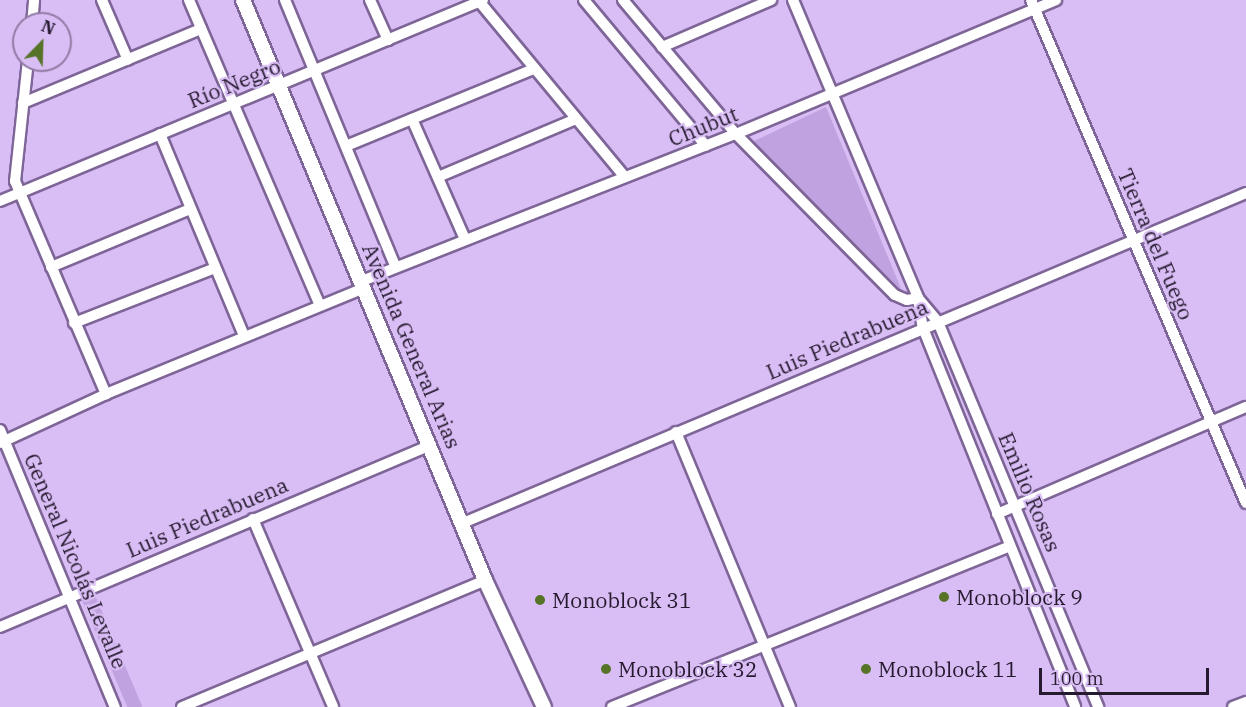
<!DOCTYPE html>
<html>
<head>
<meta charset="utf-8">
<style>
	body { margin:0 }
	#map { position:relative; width:1246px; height:707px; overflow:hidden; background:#d9bdf5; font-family:"IBM Plex Serif",serif }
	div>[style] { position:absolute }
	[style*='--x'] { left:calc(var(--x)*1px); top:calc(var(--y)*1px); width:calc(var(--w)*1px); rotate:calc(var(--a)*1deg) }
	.green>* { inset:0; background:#c1a2e0; transform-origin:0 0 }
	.roads { filter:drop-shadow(2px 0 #7e6597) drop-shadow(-2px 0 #7e6597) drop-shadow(0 2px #7e6597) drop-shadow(0 -2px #7e6597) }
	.minor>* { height:10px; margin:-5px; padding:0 5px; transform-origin:5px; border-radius:5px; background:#fff }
	.major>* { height:14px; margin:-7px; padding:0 7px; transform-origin:7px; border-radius:7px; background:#fff }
	.dots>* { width:16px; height:16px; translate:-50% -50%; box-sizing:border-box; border:3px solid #d9bdf5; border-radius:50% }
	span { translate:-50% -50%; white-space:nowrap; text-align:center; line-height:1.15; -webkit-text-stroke:4.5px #d9bdf5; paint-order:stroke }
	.street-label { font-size:21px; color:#251a2e }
	.poi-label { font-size:21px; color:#251a2e }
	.left { translate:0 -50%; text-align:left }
	.north { position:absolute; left:12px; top:12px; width:60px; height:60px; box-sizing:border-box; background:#d9bdf5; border:2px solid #917ca5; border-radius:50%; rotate:23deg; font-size:16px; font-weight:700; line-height:24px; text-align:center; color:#251a2e }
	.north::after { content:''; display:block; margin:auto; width:21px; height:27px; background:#567328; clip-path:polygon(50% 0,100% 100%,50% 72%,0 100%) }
	.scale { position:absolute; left:1039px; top:668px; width:170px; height:27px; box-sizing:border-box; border:3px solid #251a2e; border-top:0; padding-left:8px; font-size:18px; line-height:21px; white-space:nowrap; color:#251a2e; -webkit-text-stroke:4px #d9bdf5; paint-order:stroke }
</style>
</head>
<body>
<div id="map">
	<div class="green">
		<div style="clip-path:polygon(826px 107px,902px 291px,752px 142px)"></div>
		<div style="left:95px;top:595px;width:121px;height:14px;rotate:67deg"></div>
	</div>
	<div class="roads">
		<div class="minor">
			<div style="--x:102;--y:0;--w:65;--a:66.6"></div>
			<div style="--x:189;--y:0;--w:332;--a:66.8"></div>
			<div style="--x:285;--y:0;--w:288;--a:67.5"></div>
			<div style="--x:370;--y:0;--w:44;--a:65.8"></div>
			<div style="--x:478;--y:0;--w:230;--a:50.3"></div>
			<div style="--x:584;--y:0;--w:190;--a:50.1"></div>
			<div style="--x:623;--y:0;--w:175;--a:49.9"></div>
			<div style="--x:736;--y:134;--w:226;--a:45.4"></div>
			<div style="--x:895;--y:295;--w:13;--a:23"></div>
			<div style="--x:907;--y:300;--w:11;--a:-10"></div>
			<div style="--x:793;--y:0;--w:323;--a:67.2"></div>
			<div style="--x:918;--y:298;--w:30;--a:81"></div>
			<div style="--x:923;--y:328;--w:408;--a:68.1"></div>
			<div style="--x:1031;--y:0;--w:547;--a:66.86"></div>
			<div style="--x:32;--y:24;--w:24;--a:-85"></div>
			<div style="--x:662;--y:47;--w:119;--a:-23.3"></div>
			<div style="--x:28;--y:60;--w:122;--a:96.1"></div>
			<div style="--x:15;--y:181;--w:232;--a:66.9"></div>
			<div style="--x:23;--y:103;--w:193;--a:-22.6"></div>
			<div style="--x:412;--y:119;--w:131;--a:66.2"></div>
			<div style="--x:160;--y:134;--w:219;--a:67.4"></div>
			<div style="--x:346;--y:146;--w:203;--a:-22.3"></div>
			<div style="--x:438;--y:177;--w:150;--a:-22.8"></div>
			<div style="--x:0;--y:201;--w:523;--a:-22.59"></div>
			<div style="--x:51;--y:267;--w:151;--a:-22.6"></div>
			<div style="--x:362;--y:281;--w:402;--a:-21.5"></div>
			<div style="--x:736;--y:134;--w:347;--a:-22.7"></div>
			<div style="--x:918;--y:298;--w:31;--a:50"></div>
			<div style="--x:938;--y:322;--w:417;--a:67.4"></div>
			<div style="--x:74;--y:323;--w:151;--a:-21.3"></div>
			<div style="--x:0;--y:430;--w:300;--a:67.5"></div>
			<div style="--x:676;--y:432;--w:298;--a:67.5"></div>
			<div style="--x:0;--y:443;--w:117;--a:-24.8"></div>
			<div style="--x:106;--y:394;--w:279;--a:-22.3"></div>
			<div style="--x:997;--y:514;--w:271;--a:-23.3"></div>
			<div style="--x:253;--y:519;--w:204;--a:66.9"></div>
			<div style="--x:463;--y:523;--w:850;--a:-22.85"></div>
			<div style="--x:0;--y:627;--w:468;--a:-22.9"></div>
			<div style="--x:182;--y:707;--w:329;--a:-22.7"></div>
			<div style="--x:612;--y:707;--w:429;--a:-22"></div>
			<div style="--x:1233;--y:707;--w:14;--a:-21"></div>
		</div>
		<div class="major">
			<div style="--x:243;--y:0;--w:628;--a:67.35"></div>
			<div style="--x:485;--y:580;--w:140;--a:65.1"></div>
		</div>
	</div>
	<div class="dots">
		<div style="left:944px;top:597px;background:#567328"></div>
		<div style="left:540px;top:600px;background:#567328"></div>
		<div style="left:606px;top:669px;background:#567328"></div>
		<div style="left:866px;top:669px;background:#567328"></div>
	</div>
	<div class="street-label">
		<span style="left:234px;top:83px;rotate:-22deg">Río Negro</span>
		<span style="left:703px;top:126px;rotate:-22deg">Chubut</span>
		<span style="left:1156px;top:244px;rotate:67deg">Tierra del Fuego</span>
		<span style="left:847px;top:339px;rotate:-23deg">Luis Piedrabuena</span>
		<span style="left:412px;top:346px;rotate:67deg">Avenida General Arias</span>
		<span style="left:1030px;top:492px;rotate:67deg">Emilio Rosas</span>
		<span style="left:207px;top:517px;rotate:-23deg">Luis Piedrabuena</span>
		<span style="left:76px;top:561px;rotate:67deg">General Nicolás Levalle</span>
	</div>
	<div class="poi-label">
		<span class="left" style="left:956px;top:597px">Monoblock 9</span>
		<span class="left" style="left:552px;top:600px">Monoblock 31</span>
		<span class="left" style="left:618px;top:669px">Monoblock 32</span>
		<span class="left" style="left:878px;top:669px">Monoblock 11</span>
	</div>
	<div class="north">N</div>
	<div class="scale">100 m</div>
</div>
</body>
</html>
